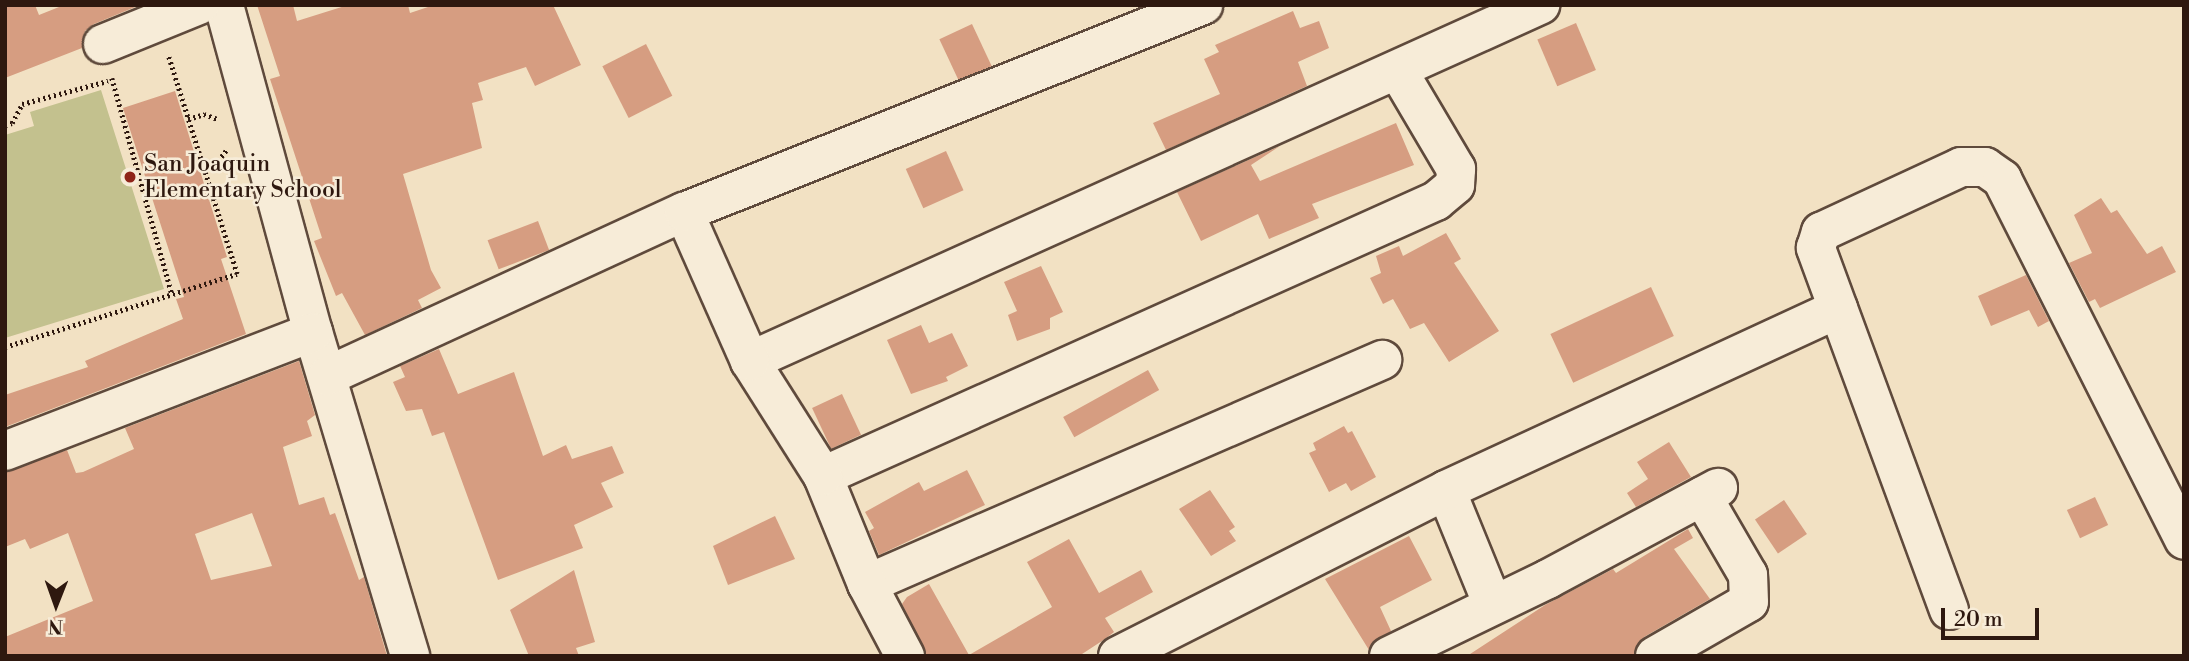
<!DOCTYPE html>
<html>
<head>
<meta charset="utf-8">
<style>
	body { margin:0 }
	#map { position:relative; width:2189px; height:661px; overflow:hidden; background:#f2e1c3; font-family:"Libre Bodoni",serif }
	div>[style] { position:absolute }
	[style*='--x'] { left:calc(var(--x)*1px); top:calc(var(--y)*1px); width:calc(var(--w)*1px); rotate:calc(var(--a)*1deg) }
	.green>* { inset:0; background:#c3c18e }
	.building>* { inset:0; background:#d69d81; transform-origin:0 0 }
	.path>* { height:4.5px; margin-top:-2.25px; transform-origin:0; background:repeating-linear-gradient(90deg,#2e180f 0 2px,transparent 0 5.5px) }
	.roads { filter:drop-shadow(2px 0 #5f4a3c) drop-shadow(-2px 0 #5f4a3c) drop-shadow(0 2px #5f4a3c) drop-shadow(0 -2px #5f4a3c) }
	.minor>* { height:38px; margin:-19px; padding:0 19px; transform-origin:19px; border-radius:19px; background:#f7ecd8 }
	.dots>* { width:19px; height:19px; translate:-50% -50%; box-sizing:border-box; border:4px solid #f7ecd8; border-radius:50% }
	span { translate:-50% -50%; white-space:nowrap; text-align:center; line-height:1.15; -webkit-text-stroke:5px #f7ecd8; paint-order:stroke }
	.poi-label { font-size:23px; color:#2e180f }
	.left { translate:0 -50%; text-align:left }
	.frame { position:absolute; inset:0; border:7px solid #2e180f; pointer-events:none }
	.north { position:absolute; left:21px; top:570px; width:70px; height:70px; -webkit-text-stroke:5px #f7ecd8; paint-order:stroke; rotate:181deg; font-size:19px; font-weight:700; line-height:28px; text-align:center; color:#2e180f }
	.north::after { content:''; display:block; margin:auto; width:24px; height:32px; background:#2e180f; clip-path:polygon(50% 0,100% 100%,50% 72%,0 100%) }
	.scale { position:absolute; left:1941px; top:608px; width:98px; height:32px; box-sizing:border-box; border:4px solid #2e180f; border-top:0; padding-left:9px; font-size:21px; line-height:24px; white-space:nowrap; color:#2e180f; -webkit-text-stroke:5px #f7ecd8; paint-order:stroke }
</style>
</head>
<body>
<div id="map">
	<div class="green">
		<div style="clip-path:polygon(101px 90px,164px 289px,5px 338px,5px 135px,34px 126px,30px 112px)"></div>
	</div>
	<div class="building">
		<div style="clip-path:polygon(5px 5px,35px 5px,39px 15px,64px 5px,140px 5px,94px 24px,85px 31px,82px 48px,5px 78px)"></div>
		<div style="clip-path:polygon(257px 5px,293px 5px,297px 21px,348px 5px,408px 5px,410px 13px,434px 5px,553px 5px,581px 65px,535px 86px,526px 67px,478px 83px,483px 100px,472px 103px,482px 148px,403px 174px,431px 270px,441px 288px,418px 300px,422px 308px,365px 335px,342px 293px,336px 296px,314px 241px,322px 238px,270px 79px,280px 76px)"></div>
		<div style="clip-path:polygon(1293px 11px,1300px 28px,1319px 21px,1329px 48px,1298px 62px,1307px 86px,1166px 150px,1153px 123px,1220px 94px,1204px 59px,1219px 52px,1215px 45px)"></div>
		<div style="left:1576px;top:23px;width:51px;height:42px;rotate:67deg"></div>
		<div style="left:972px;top:24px;width:47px;height:36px;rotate:65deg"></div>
		<div style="left:646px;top:44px;width:58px;height:49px;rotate:63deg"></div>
		<div style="clip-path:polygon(175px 91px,227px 257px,221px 259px,246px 334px,5px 427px,5px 395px,88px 367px,85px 361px,183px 319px,176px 299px,184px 297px,123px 108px)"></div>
		<div style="clip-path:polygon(1396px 123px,1414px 165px,1312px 204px,1319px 218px,1269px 239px,1258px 214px,1201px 241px,1177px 192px,1280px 146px,1251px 165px,1260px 181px)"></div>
		<div style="left:946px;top:151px;width:43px;height:44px;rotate:66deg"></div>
		<div style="clip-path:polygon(2101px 198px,2111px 213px,2117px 210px,2147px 254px,2162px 246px,2176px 272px,2100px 308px,2095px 299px,2089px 302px,2069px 263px,2092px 253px,2074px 215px)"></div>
		<div style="left:538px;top:221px;width:31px;height:54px;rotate:69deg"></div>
		<div style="clip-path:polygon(1446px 233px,1461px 259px,1454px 263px,1499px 331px,1449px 362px,1424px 323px,1410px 329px,1393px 299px,1383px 304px,1370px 278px,1381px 273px,1376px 256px,1399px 246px,1403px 256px)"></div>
		<div style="clip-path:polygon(1041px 266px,1063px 312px,1050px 318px,1050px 329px,1017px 341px,1008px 315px,1017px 311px,1004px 282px)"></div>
		<div style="clip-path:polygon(2026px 275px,2049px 321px,2038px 327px,2029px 310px,1991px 326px,1978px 296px)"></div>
		<div style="left:1651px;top:287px;width:54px;height:111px;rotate:65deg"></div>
		<div style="clip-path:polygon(921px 325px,929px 343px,952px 333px,968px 366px,946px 377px,948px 381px,911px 394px,887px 340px)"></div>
		<div style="clip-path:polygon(439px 349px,458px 394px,514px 372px,543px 456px,566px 445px,572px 459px,612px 446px,624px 473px,601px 483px,613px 507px,574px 525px,583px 548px,498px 580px,444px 432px,432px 436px,422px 409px,406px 411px,393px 382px,405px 377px,400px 366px)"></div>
		<div style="clip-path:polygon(evenodd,299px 361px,315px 415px,307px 421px,312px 436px,283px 447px,299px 505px,324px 497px,330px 515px,335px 513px,359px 580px,364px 577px,387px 656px,5px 656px,5px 637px,93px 601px,68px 533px,30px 549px,25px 539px,5px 547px,5px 472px,67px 450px,76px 473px,83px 472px,134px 449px,125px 428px,299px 361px,252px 513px,272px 566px,211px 580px,195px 534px,252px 513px)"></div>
		<div style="left:1148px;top:370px;width:23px;height:97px;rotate:61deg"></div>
		<div style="left:842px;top:394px;width:45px;height:33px;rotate:65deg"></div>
		<div style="clip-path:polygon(1344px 426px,1348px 433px,1352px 431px,1376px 477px,1351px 491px,1346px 483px,1329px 492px,1309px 453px,1316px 450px,1313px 443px)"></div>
		<div style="clip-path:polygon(1669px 442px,1691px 477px,1636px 507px,1627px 493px,1648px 479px,1637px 462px)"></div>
		<div style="clip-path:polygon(967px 470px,985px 505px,879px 555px,869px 531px,874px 528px,865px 512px,919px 482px,924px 491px)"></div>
		<div style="clip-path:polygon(1210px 490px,1235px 527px,1229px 531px,1236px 541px,1211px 556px,1179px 509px)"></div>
		<div style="left:2095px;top:497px;width:31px;height:31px;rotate:65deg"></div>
		<div style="left:1784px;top:500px;width:41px;height:35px;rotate:56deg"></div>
		<div style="clip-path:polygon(775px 516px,795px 559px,728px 585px,713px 546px)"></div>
		<div style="clip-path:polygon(1688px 529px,1693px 538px,1674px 549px,1710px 599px,1644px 637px,1633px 656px,1467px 656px,1545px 605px,1613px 569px,1616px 573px)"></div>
		<div style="clip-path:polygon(1409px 536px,1432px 580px,1380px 607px,1391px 631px,1369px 650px,1325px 579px)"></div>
		<div style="clip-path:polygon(1069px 539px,1099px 593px,1141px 570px,1153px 592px,1105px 618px,1114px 632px,1105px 639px,1079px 656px,927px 656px,902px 604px,907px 597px,929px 584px,969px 655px,1052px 607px,1027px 562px)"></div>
		<div style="clip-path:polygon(574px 570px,595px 642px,576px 648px,579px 656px,529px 656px,510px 610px)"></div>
	</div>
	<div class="path">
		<div style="--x:112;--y:78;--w:224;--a:74.5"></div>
		<div style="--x:188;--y:119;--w:17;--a:-17"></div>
		<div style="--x:204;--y:114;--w:15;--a:20"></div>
		<div style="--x:5;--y:125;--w:7;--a:-16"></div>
		<div style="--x:12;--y:123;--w:21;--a:-62"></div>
		<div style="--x:22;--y:104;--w:89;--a:-15"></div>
		<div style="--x:202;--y:165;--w:16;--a:-14"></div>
		<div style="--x:218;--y:161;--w:15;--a:-53"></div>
		<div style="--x:5;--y:347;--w:243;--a:-17.5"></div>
		<div style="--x:237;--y:274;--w:230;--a:-107.5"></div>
	</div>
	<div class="roads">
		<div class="minor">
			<div style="--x:224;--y:5;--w:339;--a:74.8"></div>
			<div style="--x:313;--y:332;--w:338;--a:73.3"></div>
			<div style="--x:103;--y:44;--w:104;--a:-22.1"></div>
			<div style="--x:750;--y:361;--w:867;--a:-24.26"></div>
			<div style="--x:327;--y:376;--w:393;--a:-24.7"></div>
			<div style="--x:5;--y:451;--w:330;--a:-21.1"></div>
			<div style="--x:823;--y:476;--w:672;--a:-24.16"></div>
			<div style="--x:1436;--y:201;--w:25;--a:-40"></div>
			<div style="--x:1455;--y:185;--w:16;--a:-86"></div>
			<div style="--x:1456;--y:169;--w:114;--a:-120.6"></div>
			<div style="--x:1446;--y:490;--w:122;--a:67.8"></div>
			<div style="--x:867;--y:584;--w:562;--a:-23.51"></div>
			<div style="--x:1949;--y:610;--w:386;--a:-110.2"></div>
			<div style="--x:1816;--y:248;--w:17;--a:-73"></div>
			<div style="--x:1821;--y:232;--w:154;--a:-24.9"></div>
			<div style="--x:1961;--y:167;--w:24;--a:0"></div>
			<div style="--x:1985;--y:167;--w:21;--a:35"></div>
			<div style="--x:2002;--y:179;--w:404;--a:63.2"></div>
			<div style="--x:905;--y:656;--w:81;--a:-117.8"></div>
			<div style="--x:867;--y:584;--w:117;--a:-112.2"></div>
			<div style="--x:823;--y:476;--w:136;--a:-122.4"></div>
			<div style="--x:750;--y:361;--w:163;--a:-113.9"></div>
			<div style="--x:684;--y:212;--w:559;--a:-21.74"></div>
			<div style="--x:1118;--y:656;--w:368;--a:-26.8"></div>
			<div style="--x:1446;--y:490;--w:432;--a:-24.8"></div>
			<div style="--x:1389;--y:656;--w:177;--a:-25.8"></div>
			<div style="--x:1548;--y:579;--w:193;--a:-28.2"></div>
			<div style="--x:1655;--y:656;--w:108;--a:-29.9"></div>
			<div style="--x:1749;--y:602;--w:27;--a:-92"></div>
			<div style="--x:1748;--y:575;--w:91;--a:-120.2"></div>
		</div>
	</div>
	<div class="dots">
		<div style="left:130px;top:177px;background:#8f2418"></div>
	</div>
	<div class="poi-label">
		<span class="left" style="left:144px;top:177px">San Joaquin<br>Elementary School</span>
	</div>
	<div class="frame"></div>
	<div class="north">N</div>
	<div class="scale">20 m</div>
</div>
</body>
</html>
